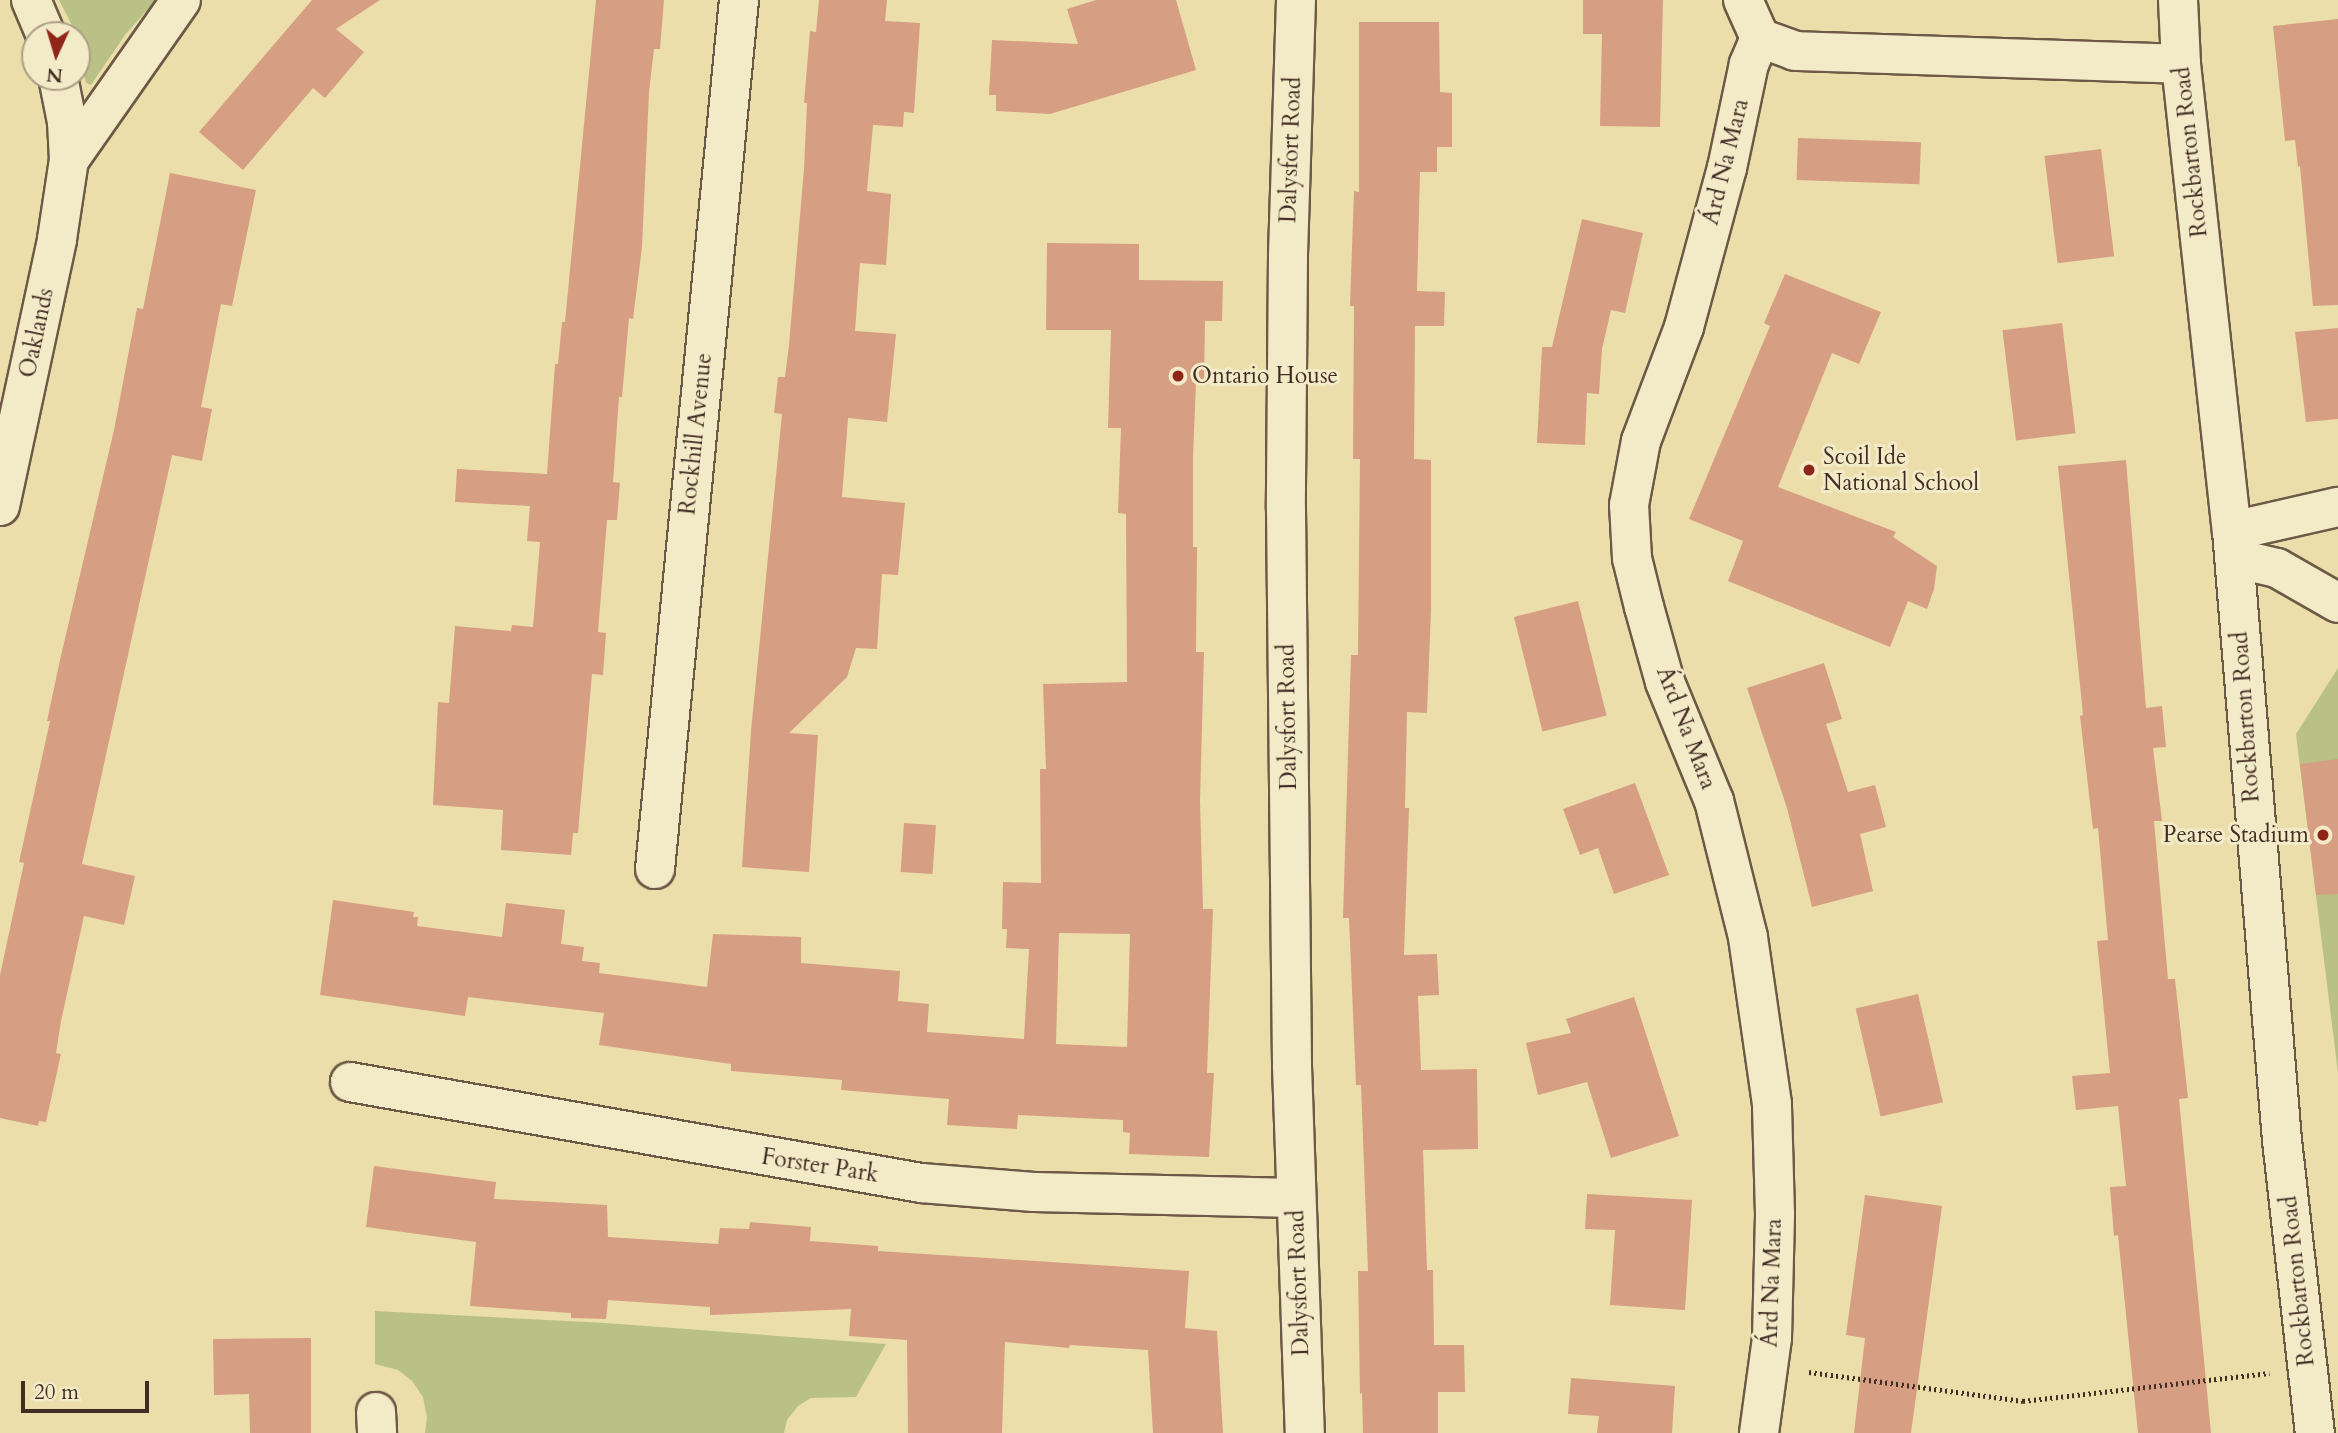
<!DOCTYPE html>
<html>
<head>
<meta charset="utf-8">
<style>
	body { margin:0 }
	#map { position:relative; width:2338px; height:1433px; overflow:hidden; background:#ecdeaa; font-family:Cardo,serif }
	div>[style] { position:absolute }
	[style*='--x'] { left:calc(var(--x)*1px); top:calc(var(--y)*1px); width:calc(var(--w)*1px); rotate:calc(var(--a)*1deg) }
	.green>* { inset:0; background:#b9c187 }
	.building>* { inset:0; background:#d69e83; transform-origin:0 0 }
	.path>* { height:4.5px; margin-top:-2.25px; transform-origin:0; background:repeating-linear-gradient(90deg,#422d24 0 2px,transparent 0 5.5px) }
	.roads { filter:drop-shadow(2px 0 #6c5946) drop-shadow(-2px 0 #6c5946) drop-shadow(0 2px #6c5946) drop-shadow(0 -2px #6c5946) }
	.minor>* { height:38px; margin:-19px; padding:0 19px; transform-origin:19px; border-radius:19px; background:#f3eac8 }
	.dots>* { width:19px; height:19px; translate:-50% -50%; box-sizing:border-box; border:4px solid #f3eac8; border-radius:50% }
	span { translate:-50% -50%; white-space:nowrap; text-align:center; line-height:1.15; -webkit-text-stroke:6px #f3eac8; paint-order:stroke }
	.street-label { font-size:23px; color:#422d24 }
	.poi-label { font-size:23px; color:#422d24 }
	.left { translate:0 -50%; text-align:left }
	.right { translate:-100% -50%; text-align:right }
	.north { position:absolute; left:21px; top:21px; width:70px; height:70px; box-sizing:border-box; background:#f3eac8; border:2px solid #ac9e86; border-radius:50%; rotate:184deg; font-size:19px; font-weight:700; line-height:28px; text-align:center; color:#422d24 }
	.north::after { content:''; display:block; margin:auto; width:24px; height:32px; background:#8f2418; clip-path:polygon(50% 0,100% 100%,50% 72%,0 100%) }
	.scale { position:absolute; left:21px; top:1381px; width:128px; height:32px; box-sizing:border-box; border:4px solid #422d24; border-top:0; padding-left:9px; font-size:21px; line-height:24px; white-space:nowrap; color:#422d24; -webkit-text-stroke:5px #f3eac8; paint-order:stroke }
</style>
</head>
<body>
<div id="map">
	<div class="green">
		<div style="clip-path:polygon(59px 0,156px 0,125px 35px,91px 85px,86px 83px,77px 35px)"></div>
		<div style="clip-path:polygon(2338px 668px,2338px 1073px,2296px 734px)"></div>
		<div style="clip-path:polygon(375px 1311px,606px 1323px,886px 1344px,856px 1397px,811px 1398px,798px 1406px,787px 1420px,784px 1433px,425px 1433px,427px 1418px,423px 1397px,412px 1381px,398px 1370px,375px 1364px)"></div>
	</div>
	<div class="building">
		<div style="clip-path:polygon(312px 0,380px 0,336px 29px,364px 52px,325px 98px,313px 88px,243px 170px,199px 132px)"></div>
		<div style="clip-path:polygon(596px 0,664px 0,660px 49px,654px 49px,649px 92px,642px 247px,633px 319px,629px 318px,622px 397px,619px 397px,613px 482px,620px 483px,617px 520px,607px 520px,598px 632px,606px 633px,603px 675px,592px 674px,578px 833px,573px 833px,571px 855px,501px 850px,503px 810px,433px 805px,438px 702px,449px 703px,455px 626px,511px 631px,512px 625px,533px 627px,540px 542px,527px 541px,530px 506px,455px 502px,457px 469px,547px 474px,555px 364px,558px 364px,562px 322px,565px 322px)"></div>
		<div style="clip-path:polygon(819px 0,887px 0,885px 21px,920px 23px,914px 113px,904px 112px,903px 127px,873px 125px,867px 191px,891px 194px,886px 265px,860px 263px,855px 331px,896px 334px,887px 422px,848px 418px,842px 497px,905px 503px,898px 575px,882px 574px,877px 649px,856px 648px,847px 677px,789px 733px,818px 735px,809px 872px,742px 867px,751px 731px,782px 414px,774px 413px,778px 377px,785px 377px,789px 345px,804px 169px,807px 103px,804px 103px,810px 31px,816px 32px)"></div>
		<div style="clip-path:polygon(1096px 0,1176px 0,1196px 70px,1050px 114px,996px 111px,996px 95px,989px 95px,992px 40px,1078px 44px,1067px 9px)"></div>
		<div style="clip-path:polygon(1583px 0,1663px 0,1660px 127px,1600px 126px,1602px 34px,1583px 34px)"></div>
		<div style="clip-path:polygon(2338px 19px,2338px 305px,2313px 306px,2300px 166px,2298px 167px,2295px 140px,2285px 141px,2273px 26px)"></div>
		<div style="clip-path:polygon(1359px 22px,1439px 22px,1440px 92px,1452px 93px,1452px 147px,1437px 147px,1437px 172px,1420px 172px,1417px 291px,1445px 292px,1444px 326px,1415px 326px,1414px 459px,1431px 460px,1431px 609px,1427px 713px,1407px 712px,1405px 808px,1409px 808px,1404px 955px,1437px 954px,1439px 995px,1418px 996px,1421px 1070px,1477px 1069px,1478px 1149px,1423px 1150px,1427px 1270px,1433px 1270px,1434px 1345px,1464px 1345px,1465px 1392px,1438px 1392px,1438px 1433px,1363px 1433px,1362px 1393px,1360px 1394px,1358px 1271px,1368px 1271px,1361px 1085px,1356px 1085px,1349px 918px,1343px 918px,1351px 655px,1358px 655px,1360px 459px,1353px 459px,1354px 306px,1350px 306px,1354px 191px,1359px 192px)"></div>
		<div style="left:1798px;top:138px;width:123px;height:42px;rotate:2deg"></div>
		<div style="left:2101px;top:149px;width:108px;height:57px;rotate:83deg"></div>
		<div style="clip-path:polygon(170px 173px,256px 190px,232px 306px,221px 304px,201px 407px,212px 409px,202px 461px,172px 455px,82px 864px,135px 876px,124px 925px,84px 916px,61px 1021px,56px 1053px,61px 1054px,46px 1122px,39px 1121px,38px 1126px,0 1118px,0 975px,24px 863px,19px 862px,50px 721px,47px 721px,60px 660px,114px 430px,137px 308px,143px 309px)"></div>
		<div style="clip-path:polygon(1582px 219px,1643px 233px,1625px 313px,1611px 310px,1602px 349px,1599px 394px,1587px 393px,1585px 445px,1537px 443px,1542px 347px,1552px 347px)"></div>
		<div style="clip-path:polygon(evenodd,1047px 243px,1139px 244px,1139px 280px,1223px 281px,1222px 321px,1205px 321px,1204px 382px,1196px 382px,1193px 457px,1193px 547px,1197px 547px,1196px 652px,1204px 652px,1200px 801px,1203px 909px,1213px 909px,1207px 1073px,1214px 1073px,1209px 1157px,1129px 1154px,1130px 1133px,1123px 1132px,1123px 1120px,1018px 1115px,1017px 1129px,947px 1125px,949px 1099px,841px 1090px,842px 1080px,731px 1071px,731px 1064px,599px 1045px,604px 1013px,468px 997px,465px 1016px,320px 995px,333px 900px,414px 912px,413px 917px,418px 917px,417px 926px,502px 937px,506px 903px,565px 910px,561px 944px,584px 947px,582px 961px,600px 963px,599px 973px,707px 987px,713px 934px,801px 937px,801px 963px,900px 971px,898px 1001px,929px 1004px,927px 1032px,1024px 1039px,1029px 949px,1006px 948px,1007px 929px,1002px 929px,1003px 882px,1041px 883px,1040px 769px,1046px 769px,1043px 684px,1127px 682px,1126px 514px,1118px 513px,1121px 428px,1108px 428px,1111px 330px,1046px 330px,1047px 243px,1059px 933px,1130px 934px,1127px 1047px,1056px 1044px,1059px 933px)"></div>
		<div style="clip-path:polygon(1785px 274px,1881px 312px,1859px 364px,1832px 353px,1778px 487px,1896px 532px,1893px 537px,1937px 566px,1934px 589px,1927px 609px,1908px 601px,1890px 647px,1728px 581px,1743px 541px,1689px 519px,1770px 326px,1764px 323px)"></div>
		<div style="left:2062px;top:323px;width:111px;height:60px;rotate:83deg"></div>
		<div style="clip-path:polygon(2338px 328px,2338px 419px,2306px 422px,2295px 332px)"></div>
		<div style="clip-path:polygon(2126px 460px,2146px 708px,2162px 706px,2166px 747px,2153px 748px,2162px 821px,2154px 821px,2168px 979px,2175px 979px,2188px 1098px,2179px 1099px,2211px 1433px,2138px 1433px,2118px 1235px,2114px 1236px,2110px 1187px,2126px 1186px,2118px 1106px,2076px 1110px,2072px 1076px,2110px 1073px,2097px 941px,2108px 940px,2098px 828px,2093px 829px,2080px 716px,2083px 715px,2058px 466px)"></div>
		<div style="left:1578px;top:601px;width:118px;height:66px;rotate:76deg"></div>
		<div style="clip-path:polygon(1824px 663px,1842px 719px,1826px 724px,1848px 792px,1875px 785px,1886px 827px,1860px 834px,1873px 891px,1812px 907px,1787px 808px,1747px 688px)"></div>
		<div style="clip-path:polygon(2338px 759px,2338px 894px,2316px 895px,2300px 764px)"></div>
		<div style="clip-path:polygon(1635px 783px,1669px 875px,1614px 894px,1598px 848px,1580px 855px,1563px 809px)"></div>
		<div style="left:904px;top:823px;width:32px;height:49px;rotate:4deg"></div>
		<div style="left:1918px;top:994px;width:111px;height:64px;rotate:77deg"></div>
		<div style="clip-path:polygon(1634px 997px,1679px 1136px,1611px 1158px,1587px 1082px,1538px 1095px,1526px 1043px,1571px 1033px,1566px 1019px)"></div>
		<div style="clip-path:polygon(374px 1166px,496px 1182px,494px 1199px,607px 1205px,608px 1237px,718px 1244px,720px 1228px,749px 1229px,750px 1222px,811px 1227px,810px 1241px,878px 1246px,878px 1251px,1189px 1271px,1185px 1328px,1217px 1331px,1223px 1433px,1153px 1433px,1148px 1350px,1070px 1345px,1069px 1348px,1005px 1342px,1002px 1433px,908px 1433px,907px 1340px,849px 1336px,851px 1309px,710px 1315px,710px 1307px,608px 1300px,606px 1319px,571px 1318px,571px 1313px,470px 1306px,476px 1242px,366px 1227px)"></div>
		<div style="clip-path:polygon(1587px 1194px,1692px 1200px,1685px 1310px,1610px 1305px,1615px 1230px,1585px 1229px)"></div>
		<div style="clip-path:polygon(1865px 1195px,1942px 1206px,1911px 1433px,1854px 1433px,1865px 1338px,1846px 1335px)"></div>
		<div style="clip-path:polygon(311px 1338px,311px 1433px,250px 1433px,249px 1394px,214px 1395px,213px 1339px)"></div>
		<div style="clip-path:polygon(1571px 1378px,1675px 1386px,1672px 1433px,1597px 1433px,1599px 1416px,1568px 1414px)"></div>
	</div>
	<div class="path">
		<div style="--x:1809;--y:1372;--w:216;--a:7.7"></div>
		<div style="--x:2023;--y:1401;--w:248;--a:-6.5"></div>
	</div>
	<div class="roads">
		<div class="minor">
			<div style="--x:31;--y:0;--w:38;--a:67"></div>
			<div style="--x:1296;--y:0;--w:257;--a:91.8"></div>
			<div style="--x:1288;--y:257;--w:252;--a:90.5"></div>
			<div style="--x:1286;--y:509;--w:557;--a:89.38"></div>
			<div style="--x:1292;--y:1066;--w:367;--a:88"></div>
			<div style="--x:1743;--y:0;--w:42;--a:65.9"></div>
			<div style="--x:1760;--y:38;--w:37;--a:20"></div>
			<div style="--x:1795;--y:51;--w:386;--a:1.9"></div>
			<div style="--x:2178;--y:0;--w:64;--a:87.3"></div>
			<div style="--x:2181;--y:64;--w:470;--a:83.8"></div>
			<div style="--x:2232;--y:531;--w:611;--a:85.31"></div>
			<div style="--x:2282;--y:1140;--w:295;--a:83.6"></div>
			<div style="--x:69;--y:160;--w:195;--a:-55"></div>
			<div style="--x:0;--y:506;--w:273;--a:-77.9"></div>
			<div style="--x:57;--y:239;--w:80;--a:-81.4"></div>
			<div style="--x:69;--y:160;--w:38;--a:-93"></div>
			<div style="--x:67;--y:122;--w:46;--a:-101.3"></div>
			<div style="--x:2232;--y:531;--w:109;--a:-12.8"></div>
			<div style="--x:2234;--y:558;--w:44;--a:13.1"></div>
			<div style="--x:2277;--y:568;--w:70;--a:29.8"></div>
			<div style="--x:655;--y:869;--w:873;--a:-84.48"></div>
			<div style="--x:350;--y:1082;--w:580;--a:10.03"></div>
			<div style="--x:921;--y:1183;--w:113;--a:4.6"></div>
			<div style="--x:1034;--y:1192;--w:262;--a:1.3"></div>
			<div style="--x:376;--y:1412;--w:21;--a:87"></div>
			<div style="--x:1759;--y:1433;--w:96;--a:-82.2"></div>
			<div style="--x:1772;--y:1338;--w:124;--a:-88.6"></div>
			<div style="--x:1775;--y:1214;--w:110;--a:-91.6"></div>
			<div style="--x:1772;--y:1104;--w:169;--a:-98.2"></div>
			<div style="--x:1748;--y:937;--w:140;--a:-104"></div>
			<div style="--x:1714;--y:801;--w:129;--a:-112.4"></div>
			<div style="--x:1665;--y:682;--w:78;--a:-105.6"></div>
			<div style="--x:1644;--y:607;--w:50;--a:-103.8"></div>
			<div style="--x:1632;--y:558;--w:53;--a:-93.2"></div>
			<div style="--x:1629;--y:505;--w:65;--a:-79.4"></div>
			<div style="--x:1641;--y:441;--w:122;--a:-69.3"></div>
			<div style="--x:1684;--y:327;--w:165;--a:-74.9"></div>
			<div style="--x:1727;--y:168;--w:106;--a:-78.1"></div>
			<div style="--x:1749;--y:64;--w:28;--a:-67"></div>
		</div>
	</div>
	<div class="dots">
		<div style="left:1178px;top:376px;background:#8f2418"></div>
		<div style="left:1809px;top:470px;background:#8f2418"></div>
		<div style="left:2323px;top:835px;background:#8f2418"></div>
	</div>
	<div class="street-label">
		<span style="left:1291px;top:150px;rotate:-88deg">Dalysfort Road</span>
		<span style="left:2191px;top:152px;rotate:-96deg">Rockbarton Road</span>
		<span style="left:1726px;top:162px;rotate:-76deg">Árd Na Mara</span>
		<span style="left:37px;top:333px;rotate:-78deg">Oaklands</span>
		<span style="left:696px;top:434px;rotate:-84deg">Rockhill Avenue</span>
		<span style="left:1288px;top:717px;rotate:-91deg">Dalysfort Road</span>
		<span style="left:2246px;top:717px;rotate:-94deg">Rockbarton Road</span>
		<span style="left:1686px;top:728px;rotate:69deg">Árd Na Mara</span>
		<span style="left:820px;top:1166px;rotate:9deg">Forster Park</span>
		<span style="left:2298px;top:1281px;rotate:-96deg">Rockbarton Road</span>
		<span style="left:1299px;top:1283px;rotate:-92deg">Dalysfort Road</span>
		<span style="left:1772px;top:1283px;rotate:-88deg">Árd Na Mara</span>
	</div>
	<div class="poi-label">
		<span class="left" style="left:1192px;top:376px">Ontario House</span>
		<span class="left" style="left:1823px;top:470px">Scoil Ide<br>National School</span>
		<span class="right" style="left:2309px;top:835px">Pearse Stadium</span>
	</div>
	<div class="north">N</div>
	<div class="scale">20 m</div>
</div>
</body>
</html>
